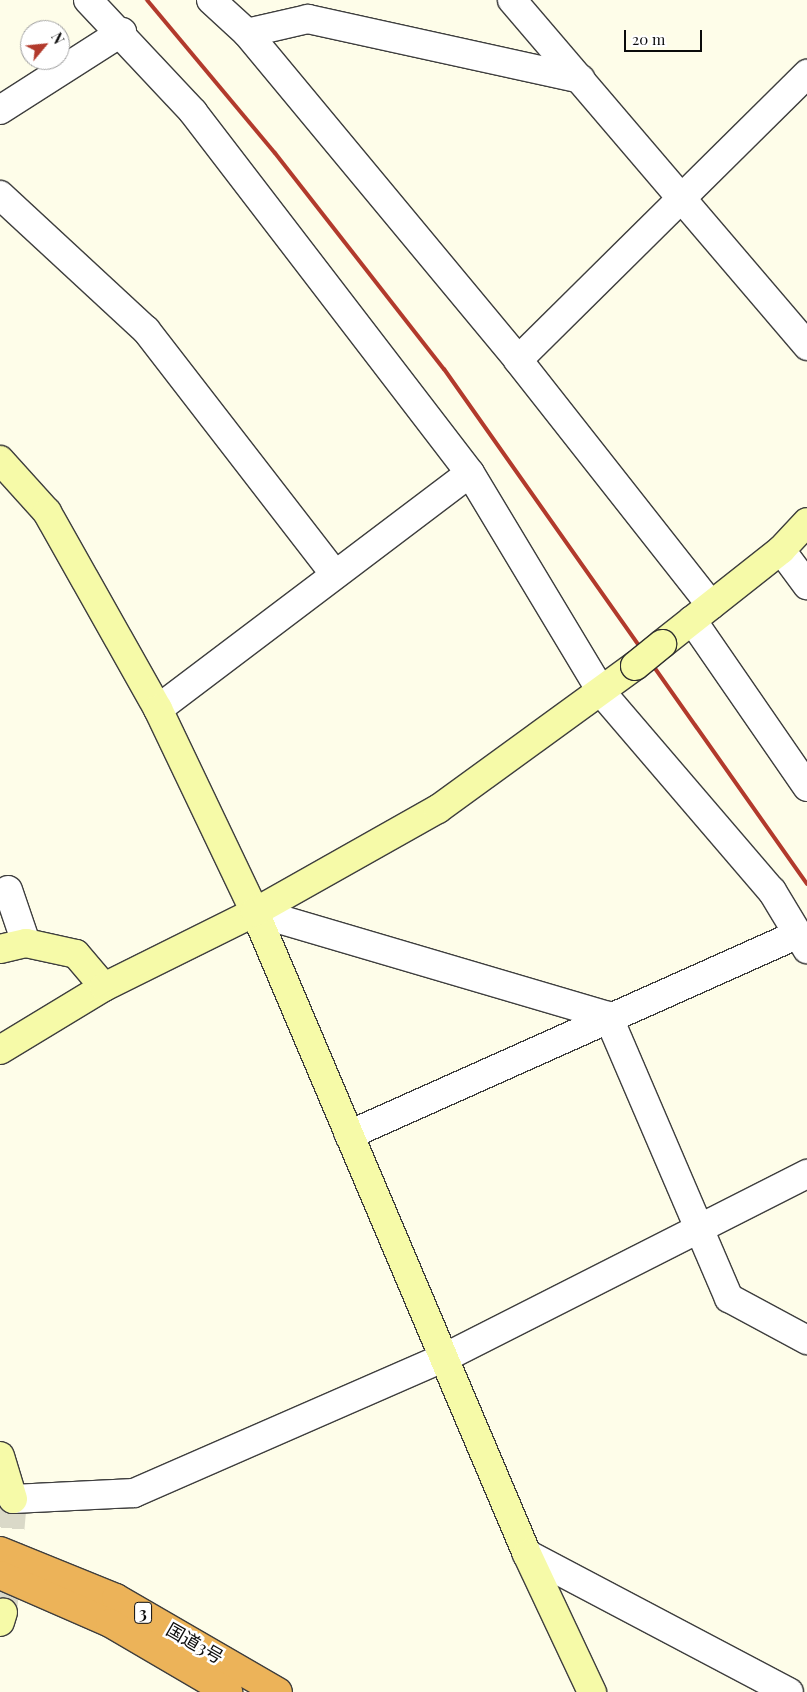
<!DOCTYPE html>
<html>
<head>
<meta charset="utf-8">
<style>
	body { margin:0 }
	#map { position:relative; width:807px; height:1692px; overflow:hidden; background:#fefde9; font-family:"Playfair Display","Noto Sans JP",serif }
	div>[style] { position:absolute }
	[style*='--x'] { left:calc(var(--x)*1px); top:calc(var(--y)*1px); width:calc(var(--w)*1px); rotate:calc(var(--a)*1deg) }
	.secondary-tunnel>* { height:28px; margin-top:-14px; transform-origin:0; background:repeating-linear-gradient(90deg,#dad9c8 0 28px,transparent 0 42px) }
	.roads { filter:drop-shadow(1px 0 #3e3e3e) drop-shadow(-1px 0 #3e3e3e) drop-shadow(0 1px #3e3e3e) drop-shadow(0 -1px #3e3e3e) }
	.street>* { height:28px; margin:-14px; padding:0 14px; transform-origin:14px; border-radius:14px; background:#fff }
	.secondary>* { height:28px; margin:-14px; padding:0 14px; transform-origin:14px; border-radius:14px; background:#f6faa8 }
	.highway>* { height:28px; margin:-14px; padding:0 14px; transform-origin:14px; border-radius:14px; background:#ecb359 }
	.rail>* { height:4px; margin:-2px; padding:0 2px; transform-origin:2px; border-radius:2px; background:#b23a2c }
	.bridges { filter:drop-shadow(1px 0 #2d2d2d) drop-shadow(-1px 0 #2d2d2d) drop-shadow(0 1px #2d2d2d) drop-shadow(0 -1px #2d2d2d) }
	.secondary-bridge>* { height:28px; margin:-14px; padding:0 14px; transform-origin:14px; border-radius:14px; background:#f6faa8 }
	span { translate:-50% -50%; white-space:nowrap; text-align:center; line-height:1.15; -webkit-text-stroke:5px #fff; paint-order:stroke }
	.shield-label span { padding:1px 4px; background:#fff; border:1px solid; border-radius:4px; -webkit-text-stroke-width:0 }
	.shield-label { font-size:16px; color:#0b0b0b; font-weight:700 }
	.street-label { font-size:18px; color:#0b0b0b }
	.north { position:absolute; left:20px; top:20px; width:50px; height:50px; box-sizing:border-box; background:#fff; border:1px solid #9d9d9d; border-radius:50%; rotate:62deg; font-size:14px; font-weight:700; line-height:20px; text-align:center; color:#0b0b0b }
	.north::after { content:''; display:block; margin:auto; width:18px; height:22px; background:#b23a2c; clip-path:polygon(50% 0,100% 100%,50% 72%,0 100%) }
	.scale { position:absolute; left:624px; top:30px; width:78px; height:22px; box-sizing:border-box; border:2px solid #0b0b0b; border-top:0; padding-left:6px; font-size:15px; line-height:18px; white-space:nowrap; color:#0b0b0b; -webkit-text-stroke:4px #fff; paint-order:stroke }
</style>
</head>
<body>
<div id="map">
	<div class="secondary-tunnel">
		<div style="--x:3;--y:1612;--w:113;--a:-84.9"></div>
	</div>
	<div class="roads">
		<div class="street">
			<div style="--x:88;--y:0;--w:154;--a:46.8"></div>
			<div style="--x:193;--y:112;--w:455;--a:52.5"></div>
			<div style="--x:470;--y:473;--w:257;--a:59"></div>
			<div style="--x:602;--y:693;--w:261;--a:49.4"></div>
			<div style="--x:772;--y:891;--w:68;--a:58.9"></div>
			<div style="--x:211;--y:0;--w:49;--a:42.5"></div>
			<div style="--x:247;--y:33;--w:425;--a:50.3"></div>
			<div style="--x:518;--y:360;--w:312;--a:51.8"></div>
			<div style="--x:512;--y:0;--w:455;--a:49.5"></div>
			<div style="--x:247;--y:33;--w:63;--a:-12.9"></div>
			<div style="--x:308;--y:19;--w:279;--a:12.4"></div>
			<div style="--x:0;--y:110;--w:145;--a:-32.6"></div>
			<div style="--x:0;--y:195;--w:199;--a:42.8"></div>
			<div style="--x:146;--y:330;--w:307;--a:52.3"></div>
			<div style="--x:518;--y:360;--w:407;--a:-44.7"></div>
			<div style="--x:781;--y:550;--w:44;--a:53.4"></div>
			<div style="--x:692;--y:620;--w:203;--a:55.4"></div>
			<div style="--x:158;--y:709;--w:391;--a:-37.1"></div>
			<div style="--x:8;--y:890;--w:56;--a:71.2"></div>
			<div style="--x:255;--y:912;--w:368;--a:16.4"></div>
			<div style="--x:608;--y:1016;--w:307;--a:66.8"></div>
			<div style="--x:729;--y:1298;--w:89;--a:28.3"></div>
			<div style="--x:349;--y:1135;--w:492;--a:-24.1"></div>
			<div style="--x:13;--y:1499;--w:121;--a:-2.8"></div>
			<div style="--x:134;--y:1493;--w:340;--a:-23.6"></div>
			<div style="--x:446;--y:1357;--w:405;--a:-26.9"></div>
			<div style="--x:527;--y:1554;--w:296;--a:27.8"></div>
		</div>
		<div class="secondary">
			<div style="--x:0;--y:460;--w:70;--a:47.9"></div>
			<div style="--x:47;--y:512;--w:226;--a:60.6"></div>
			<div style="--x:158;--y:709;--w:225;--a:64.5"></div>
			<div style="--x:255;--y:912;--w:697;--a:67.04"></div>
			<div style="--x:527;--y:1554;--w:153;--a:64.8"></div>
			<div style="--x:662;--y:644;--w:152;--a:-38.3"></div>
			<div style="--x:781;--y:550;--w:38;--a:-47"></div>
			<div style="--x:0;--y:949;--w:27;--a:-13"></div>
			<div style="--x:26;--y:943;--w:51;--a:12.4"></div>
			<div style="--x:76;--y:954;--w:43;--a:49.7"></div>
			<div style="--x:0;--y:1050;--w:122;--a:-31.2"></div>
			<div style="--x:104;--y:987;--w:169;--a:-26.4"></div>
			<div style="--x:255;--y:912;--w:210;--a:-29.4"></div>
			<div style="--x:438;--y:809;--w:243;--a:-36"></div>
			<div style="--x:0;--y:1456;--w:45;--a:73.2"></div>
			<div style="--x:0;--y:1622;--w:10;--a:-73"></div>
		</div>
		<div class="highway">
			<div style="--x:0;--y:1551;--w:125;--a:22.1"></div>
			<div style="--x:116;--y:1598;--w:187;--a:30.1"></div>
			<div style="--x:0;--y:1575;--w:120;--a:23.6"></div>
			<div style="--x:110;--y:1623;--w:137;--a:30.3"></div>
		</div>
	</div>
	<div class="rail">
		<div style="--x:147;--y:0;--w:199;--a:50.1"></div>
		<div style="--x:275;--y:153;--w:274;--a:52"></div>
		<div style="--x:444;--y:369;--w:630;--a:54.82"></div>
	</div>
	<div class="bridges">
		<div class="secondary-bridge">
			<div style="--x:635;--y:666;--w:35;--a:-39"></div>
		</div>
	</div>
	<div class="shield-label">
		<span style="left:143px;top:1613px">3</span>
	</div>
	<div class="street-label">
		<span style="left:195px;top:1643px;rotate:30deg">国道3号</span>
	</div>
	<div class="north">N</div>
	<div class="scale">20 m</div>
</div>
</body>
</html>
